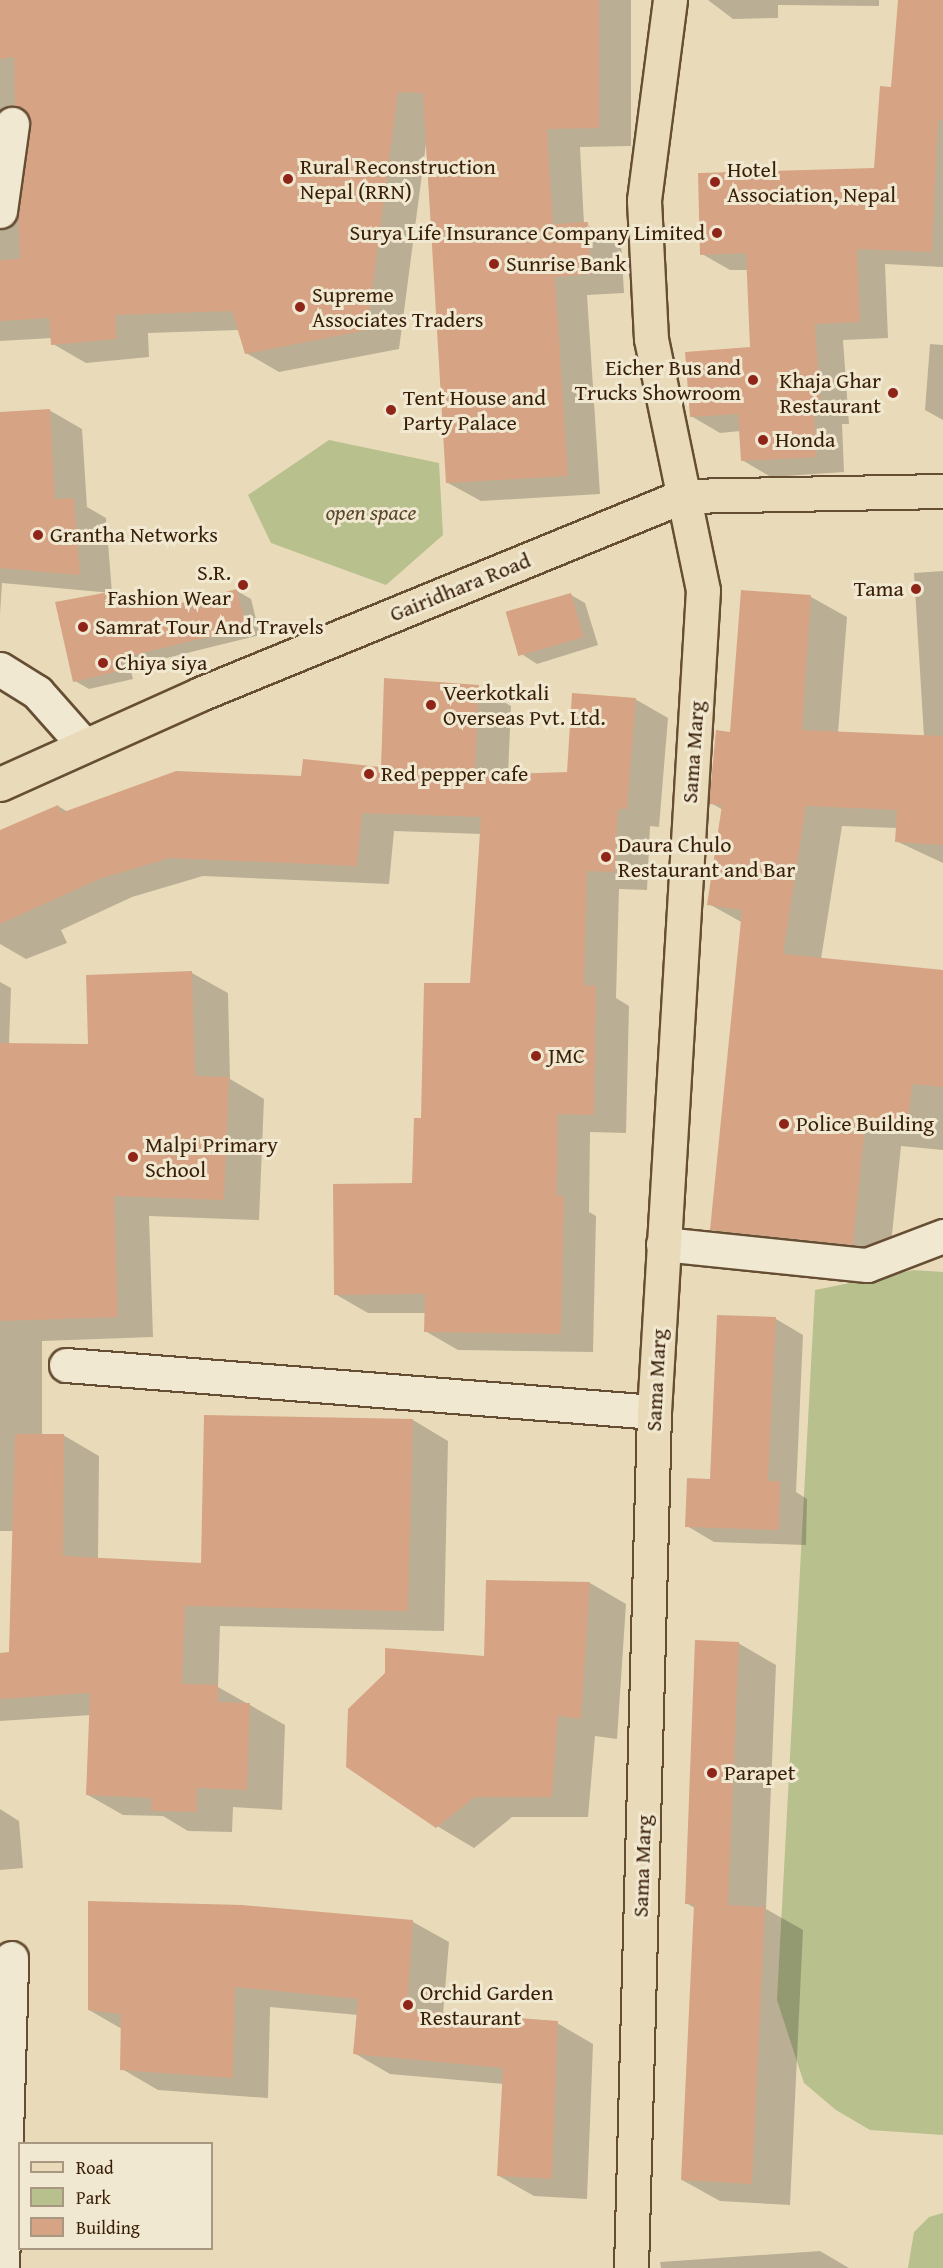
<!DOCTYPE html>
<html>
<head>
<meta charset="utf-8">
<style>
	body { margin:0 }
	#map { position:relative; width:943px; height:2268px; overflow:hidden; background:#e9dbb9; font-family:"Gentium Book Plus",serif }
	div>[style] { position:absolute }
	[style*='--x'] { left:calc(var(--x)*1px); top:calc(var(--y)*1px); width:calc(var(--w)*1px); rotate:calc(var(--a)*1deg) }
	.green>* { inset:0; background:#b8c08e }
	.shadow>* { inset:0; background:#0003 }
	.building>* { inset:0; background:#d6a484; transform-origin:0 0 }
	.roads { filter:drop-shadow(2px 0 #664e34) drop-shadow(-2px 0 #664e34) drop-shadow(0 2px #664e34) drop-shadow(0 -2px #664e34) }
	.minor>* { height:33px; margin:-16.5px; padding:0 16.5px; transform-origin:16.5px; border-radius:16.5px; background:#f1e8d2 }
	.major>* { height:33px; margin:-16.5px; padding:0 16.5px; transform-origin:16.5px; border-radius:16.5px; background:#e9dbb9 }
	.dots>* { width:16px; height:16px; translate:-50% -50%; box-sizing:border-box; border:3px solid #f1e8d2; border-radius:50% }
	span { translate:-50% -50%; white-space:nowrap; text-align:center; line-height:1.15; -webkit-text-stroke:6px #f1e8d2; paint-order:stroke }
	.poi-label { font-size:22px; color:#3a1f07 }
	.left { translate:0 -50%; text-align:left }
	.right { translate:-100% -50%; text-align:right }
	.park-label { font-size:22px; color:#5a4729; font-style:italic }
	.street-label { font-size:22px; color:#3a1f07 }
	.legend { position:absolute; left:18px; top:2142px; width:195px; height:108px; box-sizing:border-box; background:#f1e8d2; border:2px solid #a89881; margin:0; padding:8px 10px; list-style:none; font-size:18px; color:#3a1f07 }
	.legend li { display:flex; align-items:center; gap:12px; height:30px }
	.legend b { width:30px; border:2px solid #a89881 }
</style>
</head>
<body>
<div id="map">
	<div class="green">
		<div style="clip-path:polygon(329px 440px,439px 463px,443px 535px,386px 585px,271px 543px,248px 495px)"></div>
		<div style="clip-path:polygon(914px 1270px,943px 1272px,943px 2135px,870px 2130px,836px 2110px,804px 2083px,777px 2000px,815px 1290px)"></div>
		<div style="clip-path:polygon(943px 2213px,943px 2268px,908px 2268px,914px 2232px,929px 2217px)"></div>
	</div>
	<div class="shadow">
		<div style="clip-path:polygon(evenodd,0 0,631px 0,631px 146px,580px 147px,584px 224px,621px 242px,624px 293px,587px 295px,600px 494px,481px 501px,448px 483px,426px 144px,399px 349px,279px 372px,246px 353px,239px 330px,148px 333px,149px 357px,86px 363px,53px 344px,52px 338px,0 341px,0 0,31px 134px,20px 214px,15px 221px,26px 140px,31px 134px)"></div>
		<div style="clip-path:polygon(708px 0,879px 0,879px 6px,778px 5px,778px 18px,733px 19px)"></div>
		<div style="clip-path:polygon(899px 0,943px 0,943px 267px,885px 264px,888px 338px,843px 340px,849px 424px,842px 424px,844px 472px,771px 477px,742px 460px,741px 431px,720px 433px,691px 416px,751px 349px,748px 270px,730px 270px,702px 254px,875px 169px,893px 88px)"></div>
		<div style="clip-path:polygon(930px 344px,943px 345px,943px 420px,925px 410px)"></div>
		<div style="clip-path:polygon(49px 410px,82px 429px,87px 507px,106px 518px,112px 593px,2px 583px,0 614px,0 413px)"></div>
		<div style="clip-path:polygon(943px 571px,943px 863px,896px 841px,897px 828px,842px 826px,821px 959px,943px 971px,943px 1150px,901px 1146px,889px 1264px,748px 1250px,712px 1229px,743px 923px,709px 904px,723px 810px,711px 803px,732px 734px,743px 591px,811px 597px,847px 617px,838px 733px,924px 737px,914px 573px)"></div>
		<div style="clip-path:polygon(237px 591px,251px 599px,260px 635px,130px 667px,133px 679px,89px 689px,75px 681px,108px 594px,123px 606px,159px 599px,173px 607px)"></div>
		<div style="clip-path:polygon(571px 595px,585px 603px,598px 645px,537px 664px,523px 655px)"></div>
		<div style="clip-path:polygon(478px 687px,511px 706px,508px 775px,568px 773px,635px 699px,668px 718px,659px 827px,650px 826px,647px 890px,619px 889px,616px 998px,629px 1006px,626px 1133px,590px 1132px,589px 1212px,596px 1216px,593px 1352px,458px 1350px,425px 1331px,426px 1313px,368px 1313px,335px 1294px,413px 1184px,471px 985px,482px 834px,394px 831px,389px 884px,203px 876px,132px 897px,61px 930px,67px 943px,26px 959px,0 944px,0 832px,58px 806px,68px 812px,382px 769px)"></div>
		<div style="clip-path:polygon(192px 973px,228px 993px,230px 1079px,264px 1099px,259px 1220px,149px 1216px,153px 1337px,42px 1341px,42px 1435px,63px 1435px,99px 1456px,98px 1559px,202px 1564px,413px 1420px,448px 1441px,444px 1631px,220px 1626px,218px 1687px,285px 1725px,282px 1810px,233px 1807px,232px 1832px,188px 1831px,163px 1816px,123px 1815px,88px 1795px,91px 1715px,0 1721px,0 1655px,10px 1654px,17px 1531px,0 1531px,0 982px,11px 988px,9px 1045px,90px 1046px)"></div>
		<div style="clip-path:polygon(776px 1319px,803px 1335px,796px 1492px,807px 1499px,806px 1545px,714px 1542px,687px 1526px,711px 1481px)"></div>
		<div style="clip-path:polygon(590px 1583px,626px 1604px,617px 1739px,595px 1736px,588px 1817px,512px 1817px,474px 1848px,437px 1826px,386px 1674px,486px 1658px)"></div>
		<div style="clip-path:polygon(738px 1643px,776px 1665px,766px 1909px,803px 1930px,790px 2205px,720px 2201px,682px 2180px,695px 1908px,686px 1903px)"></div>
		<div style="clip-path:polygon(0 1809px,19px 1821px,23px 1868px,0 1870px)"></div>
		<div style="clip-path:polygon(242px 1906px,413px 1922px,449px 1942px,443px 2014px,557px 2023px,593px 2044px,587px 2199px,534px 2196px,499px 2176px,504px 2084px,390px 2074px,354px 2053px,358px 2015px,270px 2007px,268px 2098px,158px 2090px,122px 2069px,122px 2029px,89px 2010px)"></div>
		<div style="clip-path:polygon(820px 2251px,849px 2268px,661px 2268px,660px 2262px)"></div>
	</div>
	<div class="building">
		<div style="clip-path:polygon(0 0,599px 0,599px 128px,547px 129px,553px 224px,588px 222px,591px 274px,555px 277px,568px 476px,446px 483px,423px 93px,398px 92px,367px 330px,245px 354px,232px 311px,115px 315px,117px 339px,51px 345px,49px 318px,0 321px,0 260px,20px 259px,18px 214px,31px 126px,24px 110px,15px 106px,14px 57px,0 59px)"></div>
		<div style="clip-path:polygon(898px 0,943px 0,943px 120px,938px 120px,932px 252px,857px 249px,860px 322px,815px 324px,821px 408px,814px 409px,816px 457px,741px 461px,738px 414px,690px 417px,685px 352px,750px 347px,746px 253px,700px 255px,698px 173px,874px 168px,880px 86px,891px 87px)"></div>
		<div style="clip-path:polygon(50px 409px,55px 499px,74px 498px,80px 575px,0 568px,0 412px)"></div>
		<div style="clip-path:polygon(237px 589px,246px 628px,117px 659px,120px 671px,73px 682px,55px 602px,109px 592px,111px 607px,159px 597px,161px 608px)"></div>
		<div style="clip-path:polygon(741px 590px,811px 595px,802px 730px,943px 736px,943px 845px,895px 842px,897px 810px,806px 806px,783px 954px,943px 970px,943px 1087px,912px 1084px,907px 1131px,865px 1126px,853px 1245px,710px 1230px,742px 910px,707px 905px,722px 805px,709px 804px,716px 730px,730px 732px)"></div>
		<div style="left:571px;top:593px;width:46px;height:68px;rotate:74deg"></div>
		<div style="clip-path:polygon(384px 678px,479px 685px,475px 775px,567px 772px,572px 693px,636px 698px,627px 809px,618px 809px,615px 872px,587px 871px,584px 985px,596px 986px,594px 1115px,558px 1114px,557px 1196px,564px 1196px,561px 1334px,424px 1332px,425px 1294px,334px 1295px,333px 1184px,412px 1183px,414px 1118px,421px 1118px,424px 983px,470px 983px,481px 817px,362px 813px,357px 866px,170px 858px,99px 879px,0 924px,0 830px,58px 805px,61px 813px,176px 771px,301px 776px,303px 759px,381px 767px)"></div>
		<div style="clip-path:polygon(192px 971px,195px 1076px,229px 1077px,224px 1200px,114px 1196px,118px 1317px,0 1321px,0 1043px,88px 1044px,86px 975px)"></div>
		<div style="clip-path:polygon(717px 1315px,776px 1317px,768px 1481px,780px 1481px,779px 1530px,685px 1527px,687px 1478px,710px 1479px)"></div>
		<div style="clip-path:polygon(204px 1415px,413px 1419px,408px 1611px,185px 1606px,182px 1684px,218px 1685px,218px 1702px,250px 1703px,247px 1790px,197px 1788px,197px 1812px,151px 1811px,151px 1798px,86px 1795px,90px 1693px,0 1699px,0 1653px,9px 1652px,15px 1434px,64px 1434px,63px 1556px,201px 1563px)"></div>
		<div style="clip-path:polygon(486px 1580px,590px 1582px,581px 1719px,558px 1716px,552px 1797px,475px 1797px,436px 1828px,346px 1767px,348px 1709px,385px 1673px,385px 1648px,484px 1656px)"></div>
		<div style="clip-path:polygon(695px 1640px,739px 1642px,728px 1905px,708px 1904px,765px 1907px,752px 2184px,681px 2180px,694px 1904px,685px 1904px)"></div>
		<div style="clip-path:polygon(88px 1901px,242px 1905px,413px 1920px,407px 2010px,558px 2021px,552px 2179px,497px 2176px,503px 2068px,353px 2054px,358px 1999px,235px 1987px,233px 2078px,120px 2070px,121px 2014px,88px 2010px)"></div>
	</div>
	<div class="roads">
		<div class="minor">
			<div style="--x:0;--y:211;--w:88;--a:-82.1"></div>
			<div style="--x:0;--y:669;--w:44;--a:31.9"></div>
			<div style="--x:37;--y:692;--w:69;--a:48.5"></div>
			<div style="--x:663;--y:1244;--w:205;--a:5.9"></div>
			<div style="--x:867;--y:1265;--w:81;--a:-20.9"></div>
			<div style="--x:66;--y:1365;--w:590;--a:4.57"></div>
			<div style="--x:2;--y:2268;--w:310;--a:-88.3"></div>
		</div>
		<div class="major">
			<div style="--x:0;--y:784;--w:219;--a:-24.2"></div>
			<div style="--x:200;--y:694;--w:522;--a:-22.29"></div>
			<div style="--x:683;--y:496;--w:260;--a:-1.1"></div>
			<div style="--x:631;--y:2268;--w:856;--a:-88.46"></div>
			<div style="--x:654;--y:1412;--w:823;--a:-86.59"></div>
			<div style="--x:703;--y:590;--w:256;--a:-101.7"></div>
			<div style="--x:651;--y:339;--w:139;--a:-92.9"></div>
			<div style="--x:644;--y:200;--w:202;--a:-82.6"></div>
		</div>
	</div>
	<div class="dots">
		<div style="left:288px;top:179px;background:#8f2418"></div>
		<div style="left:715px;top:182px;background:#8f2418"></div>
		<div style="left:717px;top:233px;background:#8f2418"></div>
		<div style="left:494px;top:264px;background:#8f2418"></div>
		<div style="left:300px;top:307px;background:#8f2418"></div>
		<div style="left:753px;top:380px;background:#8f2418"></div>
		<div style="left:893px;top:393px;background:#8f2418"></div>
		<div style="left:391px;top:410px;background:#8f2418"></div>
		<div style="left:763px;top:440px;background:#8f2418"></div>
		<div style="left:38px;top:535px;background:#8f2418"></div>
		<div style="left:243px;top:585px;background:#8f2418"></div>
		<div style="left:916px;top:589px;background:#8f2418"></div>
		<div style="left:83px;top:627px;background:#8f2418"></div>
		<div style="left:103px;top:663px;background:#8f2418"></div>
		<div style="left:431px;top:705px;background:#8f2418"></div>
		<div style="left:369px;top:774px;background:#8f2418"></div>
		<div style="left:606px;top:857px;background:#8f2418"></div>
		<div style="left:536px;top:1056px;background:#8f2418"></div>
		<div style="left:784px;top:1124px;background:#8f2418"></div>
		<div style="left:133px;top:1157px;background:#8f2418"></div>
		<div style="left:712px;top:1773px;background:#8f2418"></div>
		<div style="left:408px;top:2005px;background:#8f2418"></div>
	</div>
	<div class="poi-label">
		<span class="left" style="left:300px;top:179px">Rural Reconstruction<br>Nepal (RRN)</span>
		<span class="left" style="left:727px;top:182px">Hotel<br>Association, Nepal</span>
		<span class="right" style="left:705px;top:233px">Surya Life Insurance Company Limited</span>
		<span class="left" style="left:506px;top:264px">Sunrise Bank</span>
		<span class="left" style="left:312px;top:307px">Supreme<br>Associates Traders</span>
		<span class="right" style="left:741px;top:380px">Eicher Bus and<br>Trucks Showroom</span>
		<span class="right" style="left:881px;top:393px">Khaja Ghar<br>Restaurant</span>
		<span class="left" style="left:403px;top:410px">Tent House and<br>Party Palace</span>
		<span class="left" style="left:775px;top:440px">Honda</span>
		<span class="left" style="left:50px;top:535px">Grantha Networks</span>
		<span class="right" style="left:231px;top:585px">S.R.<br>Fashion Wear</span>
		<span class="right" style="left:904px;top:589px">Tama</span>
		<span class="left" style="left:95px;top:627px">Samrat Tour And Travels</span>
		<span class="left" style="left:115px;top:663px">Chiya siya</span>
		<span class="left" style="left:443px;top:705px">Veerkotkali<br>Overseas Pvt. Ltd.</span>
		<span class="left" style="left:381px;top:774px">Red pepper cafe</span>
		<span class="left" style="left:618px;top:857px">Daura Chulo<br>Restaurant and Bar</span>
		<span class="left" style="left:548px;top:1056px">JMC</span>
		<span class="left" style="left:796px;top:1124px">Police Building</span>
		<span class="left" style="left:145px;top:1157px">Malpi Primary<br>School</span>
		<span class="left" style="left:724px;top:1773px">Parapet</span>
		<span class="left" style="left:420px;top:2005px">Orchid Garden<br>Restaurant</span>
	</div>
	<div class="park-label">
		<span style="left:371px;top:513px">open space</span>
	</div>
	<div class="street-label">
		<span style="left:460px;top:587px;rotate:-22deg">Gairidhara Road</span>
		<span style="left:693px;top:752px;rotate:-86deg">Sama Marg</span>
		<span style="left:656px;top:1380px;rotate:-87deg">Sama Marg</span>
		<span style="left:642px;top:1866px;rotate:-88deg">Sama Marg</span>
	</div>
	<ul class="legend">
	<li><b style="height:8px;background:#e9dbb9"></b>Road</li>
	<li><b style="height:16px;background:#b8c08e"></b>Park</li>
	<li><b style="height:16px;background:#d6a484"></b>Building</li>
	</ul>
</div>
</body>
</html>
